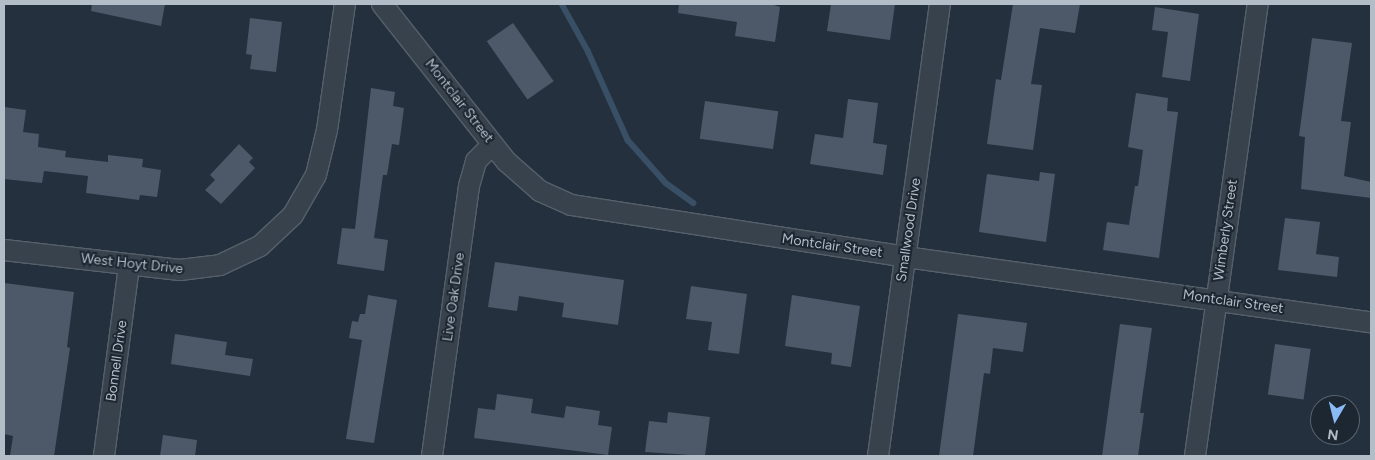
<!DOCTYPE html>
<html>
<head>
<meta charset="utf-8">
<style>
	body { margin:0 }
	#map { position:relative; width:1375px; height:460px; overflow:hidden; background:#24303d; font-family:Figtree,sans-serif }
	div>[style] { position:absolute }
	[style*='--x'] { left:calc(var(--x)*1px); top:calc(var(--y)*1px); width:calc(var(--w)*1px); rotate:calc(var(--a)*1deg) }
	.stream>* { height:5.5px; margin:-2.75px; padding:0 2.75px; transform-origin:2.75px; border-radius:2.75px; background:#394f65 }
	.building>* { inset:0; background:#4d5968; transform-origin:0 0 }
	.roads { filter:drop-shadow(1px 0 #56606b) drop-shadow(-1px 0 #56606b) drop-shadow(0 1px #56606b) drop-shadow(0 -1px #56606b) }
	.minor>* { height:20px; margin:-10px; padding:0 10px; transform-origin:10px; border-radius:10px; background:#38424d }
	span { translate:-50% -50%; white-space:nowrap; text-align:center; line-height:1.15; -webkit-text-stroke:4px #1d2732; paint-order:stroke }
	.street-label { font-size:14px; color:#b3bdc8 }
	.frame { position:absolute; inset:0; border:5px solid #b3bdc8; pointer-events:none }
	.north { position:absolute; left:1310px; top:395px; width:50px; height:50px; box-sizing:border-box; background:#1d2732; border:1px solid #59636e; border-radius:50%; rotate:188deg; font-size:14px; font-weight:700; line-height:20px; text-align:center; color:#b3bdc8 }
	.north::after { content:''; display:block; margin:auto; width:18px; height:22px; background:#8abaf6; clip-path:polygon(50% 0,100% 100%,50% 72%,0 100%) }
</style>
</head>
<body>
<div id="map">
	<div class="stream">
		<div style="--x:562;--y:4;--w:54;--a:61"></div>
		<div style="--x:588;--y:51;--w:98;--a:65.8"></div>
		<div style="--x:628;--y:140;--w:57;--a:48.5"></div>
		<div style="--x:666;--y:183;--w:34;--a:36"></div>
	</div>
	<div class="building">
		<div style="clip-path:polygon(92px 4px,165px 4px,161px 26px,91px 11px)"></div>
		<div style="clip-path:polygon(679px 4px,771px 4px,780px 7px,775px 42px,735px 36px,737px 22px,678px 13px)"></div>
		<div style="clip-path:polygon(831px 4px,895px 4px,890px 40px,827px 31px)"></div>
		<div style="clip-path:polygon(1013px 4px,1080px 4px,1075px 33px,1040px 28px,1031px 84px,1042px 85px,1033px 150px,987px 144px,996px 79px,1001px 80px)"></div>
		<div style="clip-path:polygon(1155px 7px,1199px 14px,1190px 81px,1162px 77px,1168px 32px,1152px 30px)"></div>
		<div style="clip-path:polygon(250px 18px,282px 22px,276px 72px,250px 69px,252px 55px,246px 54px)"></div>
		<div style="left:513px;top:23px;width:71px;height:32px;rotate:55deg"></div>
		<div style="clip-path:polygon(1312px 38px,1352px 43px,1341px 121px,1351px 122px,1344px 176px,1371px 182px,1371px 198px,1301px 189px,1305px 137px,1299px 136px)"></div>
		<div style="clip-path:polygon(371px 88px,395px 92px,393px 106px,404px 108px,399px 145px,392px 144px,387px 175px,383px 175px,374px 238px,388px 240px,384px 271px,337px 264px,342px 228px,355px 229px)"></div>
		<div style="clip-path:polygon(1136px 93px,1168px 98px,1167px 111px,1178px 112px,1159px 258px,1103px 250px,1107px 222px,1129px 225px,1135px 186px,1138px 186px,1143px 150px,1128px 147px)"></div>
		<div style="clip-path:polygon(848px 99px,878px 103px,873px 143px,887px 145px,883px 175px,810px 164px,815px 134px,843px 138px)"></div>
		<div style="left:705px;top:101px;width:74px;height:38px;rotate:8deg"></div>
		<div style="clip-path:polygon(4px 107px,26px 110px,23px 132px,39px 134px,38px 147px,66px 151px,65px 157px,108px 162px,108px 155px,143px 159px,142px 167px,161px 170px,157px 197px,140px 195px,139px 200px,86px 193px,88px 176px,44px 171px,42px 183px,4px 179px)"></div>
		<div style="clip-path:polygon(239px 144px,253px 158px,249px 162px,255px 168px,221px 204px,205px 190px,215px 180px,210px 175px)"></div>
		<div style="clip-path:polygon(1040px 172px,1055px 174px,1046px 242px,979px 232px,987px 174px,1039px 181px)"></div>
		<div style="clip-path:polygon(1285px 218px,1320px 222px,1316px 254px,1339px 257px,1337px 277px,1278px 270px)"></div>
		<div style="clip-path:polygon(495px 262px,624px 280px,618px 325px,562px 317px,564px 303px,519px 296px,517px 311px,488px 307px)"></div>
		<div style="clip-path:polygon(4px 283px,74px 292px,67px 347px,70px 348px,54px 456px,10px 456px,13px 436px,4px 434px)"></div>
		<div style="clip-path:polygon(691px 286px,747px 294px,739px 354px,708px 350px,712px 322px,686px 319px)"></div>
		<div style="clip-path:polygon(368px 295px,397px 300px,374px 443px,346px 439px,362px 340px,349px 338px,352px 321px,358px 322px,360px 314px,365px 314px)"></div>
		<div style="clip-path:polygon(792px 295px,860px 306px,851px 367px,831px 364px,832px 353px,785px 346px)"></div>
		<div style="clip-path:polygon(958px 314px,1027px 323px,1023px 352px,993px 348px,990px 374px,984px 373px,973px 456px,939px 456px)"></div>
		<div style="clip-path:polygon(1120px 324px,1152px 328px,1140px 413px,1144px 413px,1138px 456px,1102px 456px)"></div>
		<div style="clip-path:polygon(175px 334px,227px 342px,225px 355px,253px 359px,250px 376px,171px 364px)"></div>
		<div style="left:1275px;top:344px;width:36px;height:51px;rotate:8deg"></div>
		<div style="clip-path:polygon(497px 394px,533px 399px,531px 413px,564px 418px,566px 406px,600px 411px,598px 425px,612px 427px,608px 455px,474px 438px,478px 408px,495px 410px)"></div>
		<div style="clip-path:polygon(668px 412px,710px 417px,705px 456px,645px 452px,649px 421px,667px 423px)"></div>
		<div style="clip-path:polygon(163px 435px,197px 440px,195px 456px,160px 456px)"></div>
	</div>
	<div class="roads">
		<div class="minor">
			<div style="--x:382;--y:4;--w:201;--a:51.7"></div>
			<div style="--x:507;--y:162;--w:44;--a:41.3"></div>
			<div style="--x:540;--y:191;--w:34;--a:24"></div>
			<div style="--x:571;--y:205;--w:339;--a:8.8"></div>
			<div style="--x:906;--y:257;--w:470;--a:8"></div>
			<div style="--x:4;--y:250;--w:177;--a:6.5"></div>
			<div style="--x:180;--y:270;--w:40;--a:-7.1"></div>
			<div style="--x:220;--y:265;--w:44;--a:-25.4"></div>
			<div style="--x:260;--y:246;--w:45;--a:-43.2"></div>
			<div style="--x:293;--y:215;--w:46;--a:-60.1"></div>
			<div style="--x:316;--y:175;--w:46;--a:-76.3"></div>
			<div style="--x:327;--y:130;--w:127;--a:-81.9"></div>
			<div style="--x:104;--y:456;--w:193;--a:-82.5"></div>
			<div style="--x:432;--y:456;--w:273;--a:-82.2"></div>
			<div style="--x:469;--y:186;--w:26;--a:-74"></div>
			<div style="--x:476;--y:161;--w:23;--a:-45"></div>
			<div style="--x:878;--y:456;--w:456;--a:-82.2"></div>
			<div style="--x:1195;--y:456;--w:456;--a:-82.1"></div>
		</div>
	</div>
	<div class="street-label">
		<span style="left:459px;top:101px;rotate:52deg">Montclair Street</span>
		<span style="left:909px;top:230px;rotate:-82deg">Smallwood Drive</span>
		<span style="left:1226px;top:230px;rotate:-82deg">Wimberly Street</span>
		<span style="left:832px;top:246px;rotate:8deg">Montclair Street</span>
		<span style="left:132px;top:264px;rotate:6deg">West Hoyt Drive</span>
		<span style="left:454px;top:297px;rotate:-82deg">Live Oak Drive</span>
		<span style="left:1233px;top:302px;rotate:8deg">Montclair Street</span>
		<span style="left:117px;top:361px;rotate:-82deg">Bonnell Drive</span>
	</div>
	<div class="frame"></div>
	<div class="north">N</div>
</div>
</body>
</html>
